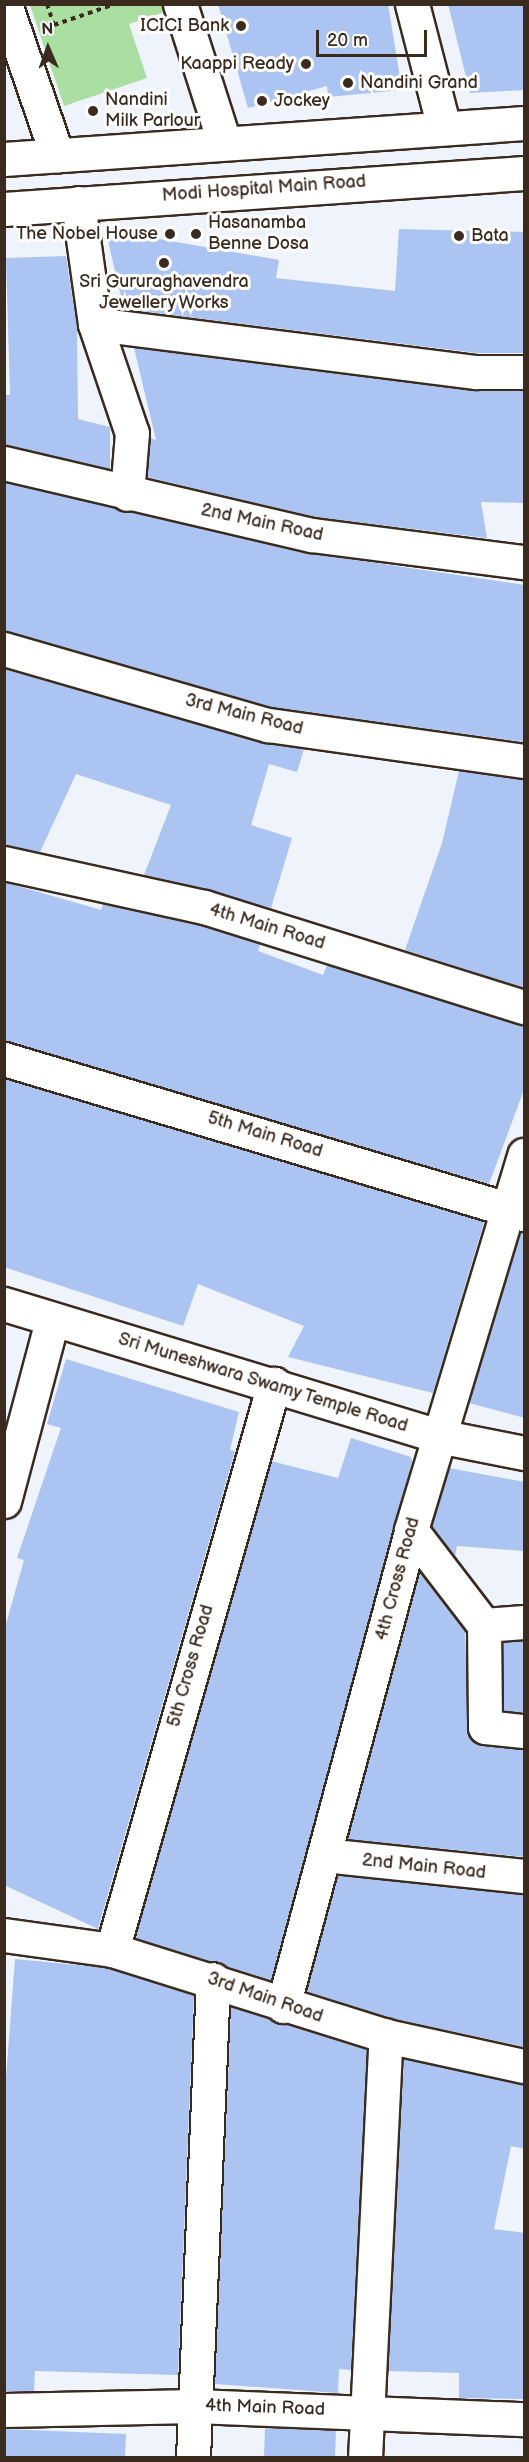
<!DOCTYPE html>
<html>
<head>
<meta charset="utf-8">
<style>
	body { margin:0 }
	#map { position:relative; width:529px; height:2462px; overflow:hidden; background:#eef3fc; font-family:"Balsamiq Sans",sans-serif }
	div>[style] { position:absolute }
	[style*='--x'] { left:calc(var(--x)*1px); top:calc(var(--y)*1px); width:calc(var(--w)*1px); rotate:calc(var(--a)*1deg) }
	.green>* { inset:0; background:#abdfa1 }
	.building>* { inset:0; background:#acc4f2; transform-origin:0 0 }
	.path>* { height:4px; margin-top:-2px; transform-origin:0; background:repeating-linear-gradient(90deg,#3b2a1e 0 4.5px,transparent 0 9px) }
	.roads { filter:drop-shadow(2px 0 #3b2a1e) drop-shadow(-2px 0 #3b2a1e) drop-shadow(0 2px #3b2a1e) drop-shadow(0 -2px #3b2a1e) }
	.minor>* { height:33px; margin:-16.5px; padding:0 16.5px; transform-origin:16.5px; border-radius:16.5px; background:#fff }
	.tertiary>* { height:33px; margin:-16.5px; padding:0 16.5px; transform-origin:16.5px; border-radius:16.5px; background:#fff }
	.secondary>* { height:33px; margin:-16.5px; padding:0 16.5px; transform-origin:16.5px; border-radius:16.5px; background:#fff }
	.dots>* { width:16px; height:16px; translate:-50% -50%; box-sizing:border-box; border:3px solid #fff; border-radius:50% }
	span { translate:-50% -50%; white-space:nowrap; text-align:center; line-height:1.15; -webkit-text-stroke:6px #fff; paint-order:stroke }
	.poi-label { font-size:18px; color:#3b2a1e }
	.right { translate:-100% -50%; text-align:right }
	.left { translate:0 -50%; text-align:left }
	.street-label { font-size:18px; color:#3b2a1e }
	.frame { position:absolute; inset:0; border:6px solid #3b2a1e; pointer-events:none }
	.north { position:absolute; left:18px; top:18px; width:60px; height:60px; -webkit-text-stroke:4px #fff; paint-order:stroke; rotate:358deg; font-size:16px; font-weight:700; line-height:24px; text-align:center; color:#3b2a1e }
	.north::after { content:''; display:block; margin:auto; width:21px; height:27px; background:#3b2a1e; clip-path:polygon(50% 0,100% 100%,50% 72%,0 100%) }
	.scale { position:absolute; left:316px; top:30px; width:111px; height:27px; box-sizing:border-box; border:3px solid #3b2a1e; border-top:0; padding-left:8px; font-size:18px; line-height:21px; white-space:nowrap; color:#3b2a1e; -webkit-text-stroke:4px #fff; paint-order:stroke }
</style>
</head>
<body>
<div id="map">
	<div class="green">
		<div style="clip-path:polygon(30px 5px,162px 5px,165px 12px,129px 24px,147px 78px,64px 106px)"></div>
	</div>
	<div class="building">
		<div style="clip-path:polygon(218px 4px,388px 4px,402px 90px,328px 97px,327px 86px,248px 108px)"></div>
		<div style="clip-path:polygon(448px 4px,525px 4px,525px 90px,470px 93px)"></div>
		<div style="clip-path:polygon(399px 229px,525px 232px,525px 353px,477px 353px,124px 309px,107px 237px,142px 236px,279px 260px,276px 278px,395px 291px)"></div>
		<div style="clip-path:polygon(66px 256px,77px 328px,78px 419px,110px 427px,110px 469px,4px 445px,4px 395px,10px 395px,6px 258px)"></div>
		<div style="clip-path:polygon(134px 348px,474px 391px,525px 391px,525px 503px,481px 502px,487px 538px,315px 517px,147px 477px,150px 438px,156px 440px)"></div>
		<div style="clip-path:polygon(4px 482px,308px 553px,525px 585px,525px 742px,272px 707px,4px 631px)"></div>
		<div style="clip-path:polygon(4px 669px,263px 743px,304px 749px,297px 772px,269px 764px,251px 825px,292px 838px,271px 908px,144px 875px,171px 805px,76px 774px,40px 852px,4px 845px)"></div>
		<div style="clip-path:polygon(459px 771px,525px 779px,525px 988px,405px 950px,442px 843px)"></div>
		<div style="clip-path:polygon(4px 882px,101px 910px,103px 904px,199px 925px,260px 944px,258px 951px,323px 975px,327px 965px,525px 1025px,525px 1087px,489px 1184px,4px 1041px)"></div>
		<div style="clip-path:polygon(4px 1079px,484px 1222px,433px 1393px,288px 1357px,304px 1326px,198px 1284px,183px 1326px,4px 1267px)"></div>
		<div style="clip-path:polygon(520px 1232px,525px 1232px,525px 1418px,469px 1403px)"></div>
		<div style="clip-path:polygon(66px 1359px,239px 1412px,230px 1450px,235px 1451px,98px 1929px,4px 1885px,4px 1631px,24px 1560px,17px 1558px,61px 1428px,47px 1424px)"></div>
		<div style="clip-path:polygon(351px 1438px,411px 1457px,412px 1462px,271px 1980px,135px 1938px,271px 1461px,338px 1478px)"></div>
		<div style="clip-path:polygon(449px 1468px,525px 1482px,525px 1551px,457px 1546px,455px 1557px,432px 1526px)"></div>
		<div style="clip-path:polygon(419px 1572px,465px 1631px,469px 1736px,483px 1746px,525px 1749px,525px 1857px,347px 1839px)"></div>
		<div style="left:525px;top:1641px;width:71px;height:22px;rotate:90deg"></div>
		<div style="clip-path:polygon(338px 1875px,525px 1894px,525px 2047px,391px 2018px,306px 1991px)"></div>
		<div style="clip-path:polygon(15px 1959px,108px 1968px,194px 1995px,178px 2375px,35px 2371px,34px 2391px,4px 2391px,4px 2104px)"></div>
		<div style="clip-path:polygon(231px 2007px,367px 2050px,351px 2370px,339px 2369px,338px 2393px,215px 2384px)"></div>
		<div style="clip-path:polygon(404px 2059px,525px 2084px,525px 2149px,511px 2146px,494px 2229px,525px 2233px,525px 2399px,459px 2398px,459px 2373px,388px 2371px)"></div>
		<div style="left:265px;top:2428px;width:71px;height:29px;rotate:2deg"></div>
		<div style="clip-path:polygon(4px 2429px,126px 2434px,125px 2457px,4px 2457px)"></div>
	</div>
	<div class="path">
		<div style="--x:47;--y:4;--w:22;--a:72"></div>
		<div style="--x:54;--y:25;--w:65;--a:-19"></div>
	</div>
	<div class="roads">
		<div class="minor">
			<div style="--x:5;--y:4;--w:160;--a:71"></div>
			<div style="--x:412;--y:4;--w:128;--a:75.5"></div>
			<div style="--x:78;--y:203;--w:122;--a:82"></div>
			<div style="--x:95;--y:324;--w:115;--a:71.3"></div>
			<div style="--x:132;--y:433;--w:61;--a:94.7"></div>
			<div style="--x:95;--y:324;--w:384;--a:7.2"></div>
			<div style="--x:476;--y:372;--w:48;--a:0"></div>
			<div style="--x:4;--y:463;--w:316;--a:13.2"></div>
			<div style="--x:312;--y:535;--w:214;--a:7.3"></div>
			<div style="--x:4;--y:649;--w:275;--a:16.1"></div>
			<div style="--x:268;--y:725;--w:259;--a:8"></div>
			<div style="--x:4;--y:863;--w:205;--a:12.4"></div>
			<div style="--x:204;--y:907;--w:335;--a:17.4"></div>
			<div style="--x:4;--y:1059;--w:543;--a:16.6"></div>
			<div style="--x:4;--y:1304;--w:454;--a:16.9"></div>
			<div style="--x:438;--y:1436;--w:88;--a:11.2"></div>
			<div style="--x:4;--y:1501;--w:186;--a:-75.1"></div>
			<div style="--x:411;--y:1530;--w:120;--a:52.5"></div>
			<div style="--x:484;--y:1625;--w:102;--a:89.4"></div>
			<div style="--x:485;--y:1727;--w:39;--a:6"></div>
			<div style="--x:484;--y:1625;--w:40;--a:-4.3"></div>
			<div style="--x:324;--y:1855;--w:201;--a:6"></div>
			<div style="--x:112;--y:1950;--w:589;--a:-74.03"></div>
			<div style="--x:283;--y:2006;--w:493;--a:-74.9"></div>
			<div style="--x:411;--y:1530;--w:392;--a:-73.2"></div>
			<div style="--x:4;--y:2410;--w:191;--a:-1.2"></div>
			<div style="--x:195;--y:2406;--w:329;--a:2.3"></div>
			<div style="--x:193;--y:2458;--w:479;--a:-87.6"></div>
			<div style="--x:365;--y:2458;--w:423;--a:-87.2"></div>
		</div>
		<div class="tertiary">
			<div style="--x:180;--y:4;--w:145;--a:72.3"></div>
			<div style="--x:4;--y:1935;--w:109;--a:7.9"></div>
			<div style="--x:112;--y:1950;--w:287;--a:17.4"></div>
			<div style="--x:386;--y:2036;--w:141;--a:12.3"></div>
		</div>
		<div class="secondary">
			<div style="--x:4;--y:159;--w:521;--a:-3.96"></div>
			<div style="--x:4;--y:209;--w:521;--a:-3.96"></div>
		</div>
	</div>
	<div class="dots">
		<div style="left:241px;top:26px;background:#3b2a1e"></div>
		<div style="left:306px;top:64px;background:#3b2a1e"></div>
		<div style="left:348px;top:83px;background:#3b2a1e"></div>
		<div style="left:262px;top:101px;background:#3b2a1e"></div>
		<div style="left:93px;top:111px;background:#3b2a1e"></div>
		<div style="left:170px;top:234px;background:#3b2a1e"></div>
		<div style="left:196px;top:234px;background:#3b2a1e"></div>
		<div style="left:459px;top:236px;background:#3b2a1e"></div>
		<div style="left:164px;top:263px;background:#3b2a1e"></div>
	</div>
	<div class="poi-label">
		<span class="right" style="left:229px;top:26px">ICICI Bank</span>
		<span class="right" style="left:294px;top:64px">Kaappi Ready</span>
		<span class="left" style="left:360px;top:83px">Nandini Grand</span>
		<span class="left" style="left:105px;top:111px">Nandini<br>Milk Parlour</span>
		<span class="left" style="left:274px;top:101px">Jockey</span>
		<span class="left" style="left:208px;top:234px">Hasanamba<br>Benne Dosa</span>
		<span class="right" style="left:158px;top:234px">The Nobel House</span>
		<span class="left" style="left:471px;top:236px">Bata</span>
		<span style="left:164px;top:293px">Sri Gururaghavendra<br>Jewellery Works</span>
	</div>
	<div class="street-label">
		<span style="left:264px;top:189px;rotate:-4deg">Modi Hospital Main Road</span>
		<span style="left:262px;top:523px;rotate:12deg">2nd Main Road</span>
		<span style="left:244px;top:715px;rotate:14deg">3rd Main Road</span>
		<span style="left:267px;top:927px;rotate:17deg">4th Main Road</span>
		<span style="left:265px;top:1135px;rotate:17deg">5th Main Road</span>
		<span style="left:263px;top:1383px;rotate:17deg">Sri Muneshwara Swamy Temple Road</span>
		<span style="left:398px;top:1579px;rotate:-75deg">4th Cross Road</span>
		<span style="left:191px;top:1666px;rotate:-74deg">5th Cross Road</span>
		<span style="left:424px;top:1867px;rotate:6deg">2nd Main Road</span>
		<span style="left:265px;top:1998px;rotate:19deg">3rd Main Road</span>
		<span style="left:265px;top:2408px;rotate:2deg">4th Main Road</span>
	</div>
	<div class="frame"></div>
	<div class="north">N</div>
	<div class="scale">20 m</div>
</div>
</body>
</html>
